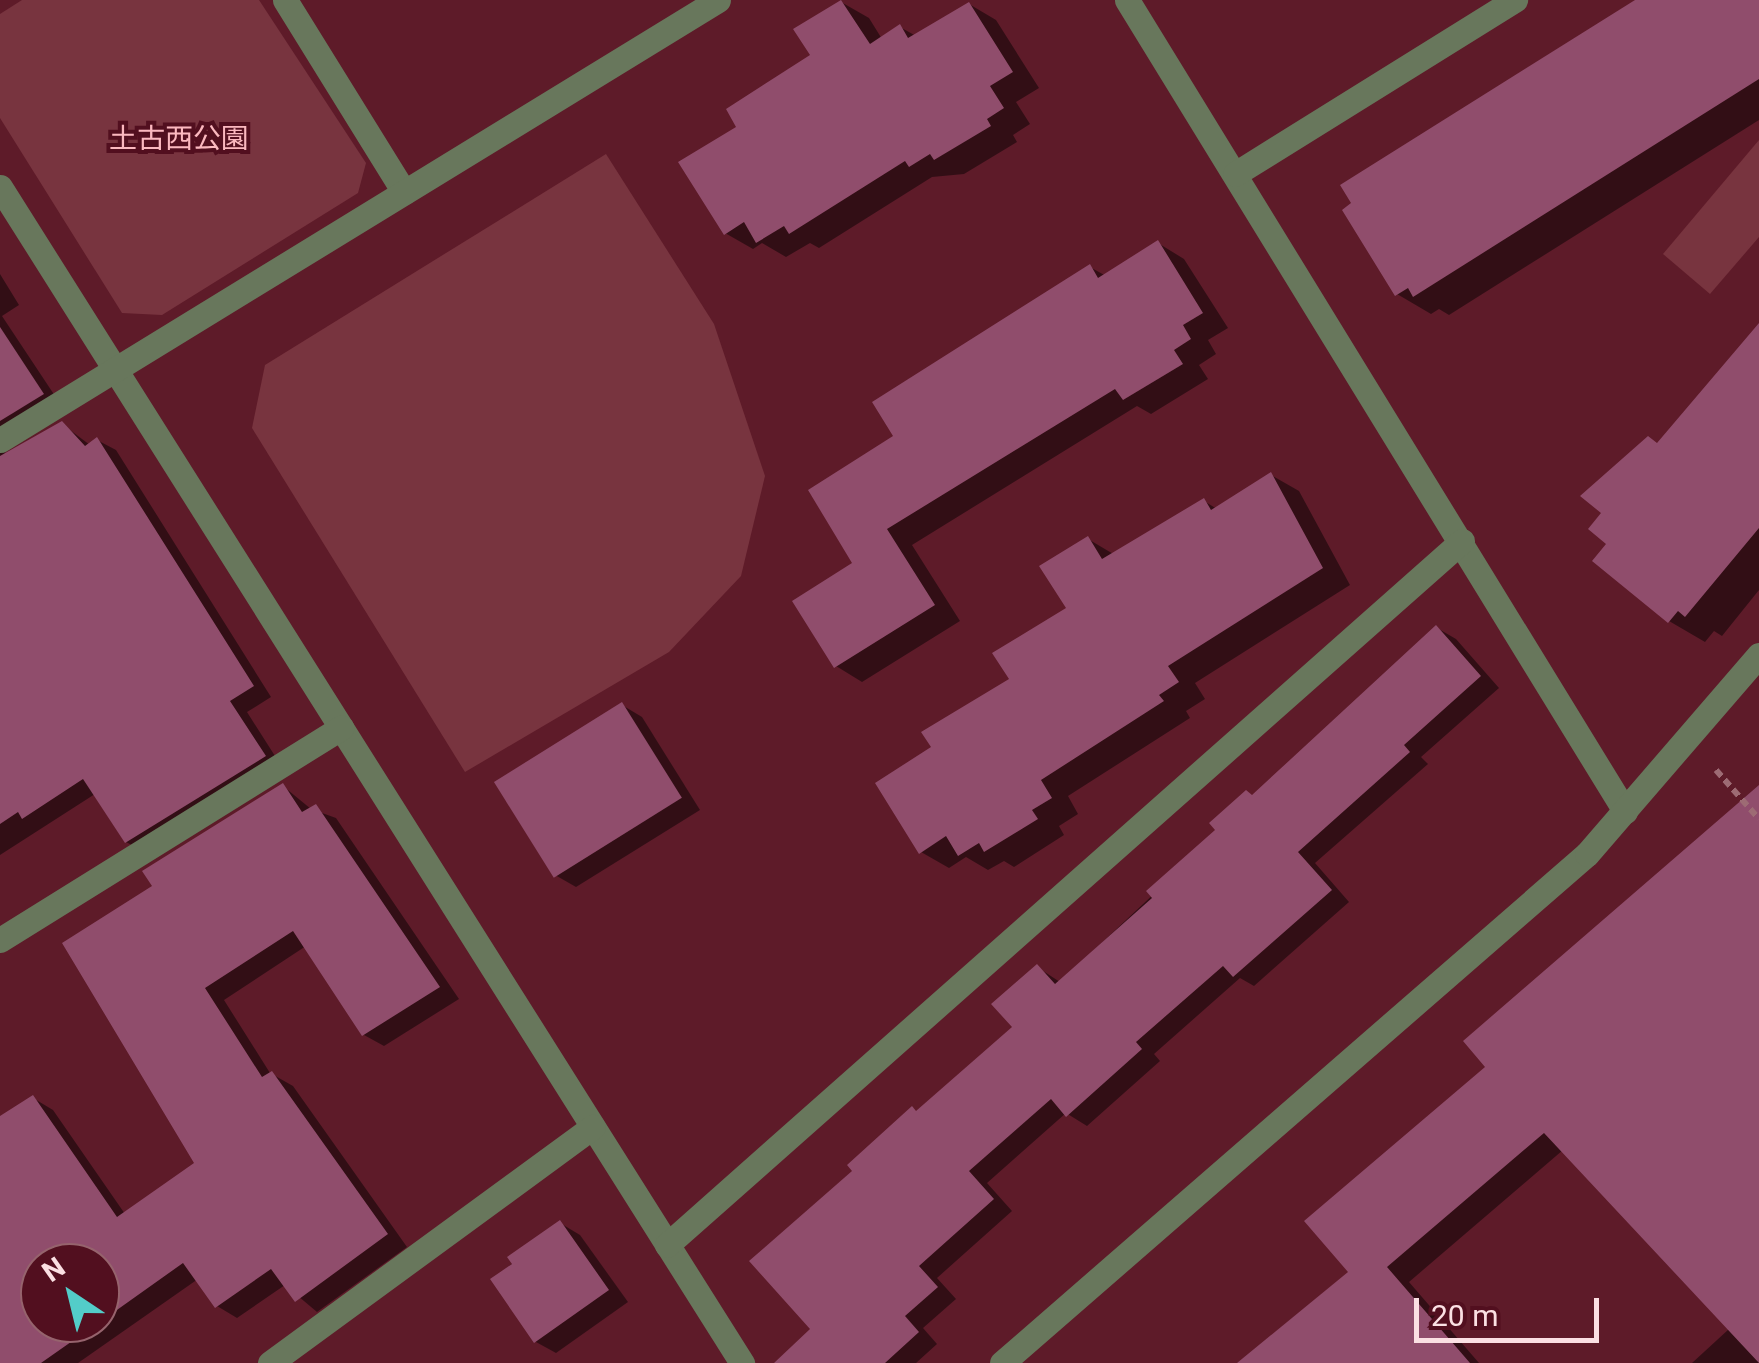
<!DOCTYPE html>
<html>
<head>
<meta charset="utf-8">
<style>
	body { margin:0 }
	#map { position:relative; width:1759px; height:1363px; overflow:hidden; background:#5e1b29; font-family:Roboto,"Noto Sans JP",sans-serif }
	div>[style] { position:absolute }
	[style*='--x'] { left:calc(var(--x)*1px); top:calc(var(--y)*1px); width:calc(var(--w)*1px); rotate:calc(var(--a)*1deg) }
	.green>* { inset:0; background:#78343f }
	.shadow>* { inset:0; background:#0007 }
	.building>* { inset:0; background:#904d6c; transform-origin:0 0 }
	.path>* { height:6px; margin-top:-3px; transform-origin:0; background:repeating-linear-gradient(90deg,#9d6b74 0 8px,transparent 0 13px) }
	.minor>* { height:25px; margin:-12.5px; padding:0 12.5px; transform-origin:12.5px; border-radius:12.5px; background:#68775c }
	span { translate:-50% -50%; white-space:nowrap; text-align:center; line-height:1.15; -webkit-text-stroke:8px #520f1f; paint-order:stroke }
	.park-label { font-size:28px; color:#fbb8bf }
	.north { position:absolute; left:20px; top:1243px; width:100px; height:100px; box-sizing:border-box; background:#520f1f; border:2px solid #96636d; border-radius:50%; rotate:325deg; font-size:28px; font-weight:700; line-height:40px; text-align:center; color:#fbe0e3 }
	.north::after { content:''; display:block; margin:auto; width:35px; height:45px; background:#53cdc9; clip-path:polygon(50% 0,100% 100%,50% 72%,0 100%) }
	.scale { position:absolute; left:1414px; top:1298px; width:185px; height:45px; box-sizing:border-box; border:5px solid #fbe0e3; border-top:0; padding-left:12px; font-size:30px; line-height:35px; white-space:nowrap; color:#fbe0e3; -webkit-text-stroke:8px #520f1f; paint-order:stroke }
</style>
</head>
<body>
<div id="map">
	<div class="green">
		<div style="clip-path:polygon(22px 0,259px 0,366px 163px,358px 193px,162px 315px,122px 313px,0 118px,0 14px)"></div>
		<div style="clip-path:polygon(1759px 140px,1759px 237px,1710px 294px,1663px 254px)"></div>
		<div style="clip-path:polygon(606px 154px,714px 324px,765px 476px,741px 576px,669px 652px,465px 772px,252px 428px,265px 365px)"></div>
	</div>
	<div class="shadow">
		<div style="clip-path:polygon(1639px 0,1759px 0,1759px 120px,1449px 315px,1439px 309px,1431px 314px,1397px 294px)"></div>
		<div style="clip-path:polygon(841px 2px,869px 18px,882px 39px,900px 27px,916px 36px,969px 4px,996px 20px,1039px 88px,1016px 102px,1030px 124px,1013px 135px,1017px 142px,964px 174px,932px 177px,819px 248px,810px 243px,786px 257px,762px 243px,753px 249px,725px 233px,740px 127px,813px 56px)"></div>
		<div style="clip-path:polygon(1158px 243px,1184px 259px,1228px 328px,1208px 340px,1216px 354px,1199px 365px,1208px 379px,1151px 414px,1137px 406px,912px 545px,960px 621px,862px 682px,836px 666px,856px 564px,897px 437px,1090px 267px,1106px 276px)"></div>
		<div style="clip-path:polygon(0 274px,19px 305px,2px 316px,61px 405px,9px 437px,4px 456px,62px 424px,90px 445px,97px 440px,116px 450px,271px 697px,247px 712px,282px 767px,145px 852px,126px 842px,95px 794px,0 855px)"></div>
		<div style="clip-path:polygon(1759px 326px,1759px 590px,1722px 636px,1714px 631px,1705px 642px,1669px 621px,1609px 544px,1659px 445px)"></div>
		<div style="clip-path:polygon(1271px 475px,1299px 491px,1350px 585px,1195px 683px,1205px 699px,1186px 711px,1190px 718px,1068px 796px,1078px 814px,1059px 826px,1064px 835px,1014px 867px,1004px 861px,988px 870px,966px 857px,949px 868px,921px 852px,935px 748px,1013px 679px,1069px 609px,1088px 539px,1115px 555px,1204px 501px,1217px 509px)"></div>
		<div style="clip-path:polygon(1437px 628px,1456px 639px,1499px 688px,1421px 757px,1428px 764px,1315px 863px,1349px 902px,1254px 986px,1240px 978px,1154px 1054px,1160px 1061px,1087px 1126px,1066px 1113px,987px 1183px,1012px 1211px,937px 1278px,956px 1299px,923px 1328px,937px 1344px,916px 1363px,816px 1363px,814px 1329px,918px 1113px,1016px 1028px,1037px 967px,1060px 982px)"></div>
		<div style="clip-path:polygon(622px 705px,642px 717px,700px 810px,576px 887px,555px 875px)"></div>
		<div style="clip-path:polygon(evenodd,283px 786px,311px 809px,336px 818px,459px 999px,384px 1046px,364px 1035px,306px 946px,224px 1000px,270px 1073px,293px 1086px,407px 1247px,317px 1312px,285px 1285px,237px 1318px,217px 1306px,198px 1279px,78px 1363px,0 1363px,0 1119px,33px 1098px,53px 1110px,125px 1214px,197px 1164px,155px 886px,283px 786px,40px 1263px,100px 1263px,100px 1323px,40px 1323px,40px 1263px)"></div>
		<div style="clip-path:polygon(1759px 789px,1759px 1363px,1692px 1363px,1729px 1329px,1563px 1150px,1409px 1282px,1479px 1363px,1241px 1363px,1351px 1272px,1489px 1067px)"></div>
		<div style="clip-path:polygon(560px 1223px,580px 1235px,628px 1302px,556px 1353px,536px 1342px,493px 1280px)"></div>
	</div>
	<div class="building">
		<div style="clip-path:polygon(841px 0,870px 44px,900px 24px,908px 38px,969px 2px,1013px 72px,990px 86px,1004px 108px,987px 119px,991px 126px,934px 160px,930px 154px,909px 167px,905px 161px,789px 234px,784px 226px,756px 243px,744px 222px,724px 235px,678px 162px,736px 127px,726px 109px,810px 55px,793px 29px)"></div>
		<div style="clip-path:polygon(1635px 0,1759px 0,1759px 79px,1413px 297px,1408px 288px,1395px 296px,1342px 210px,1351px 203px,1340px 185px)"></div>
		<div style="clip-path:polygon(1158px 240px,1203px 313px,1183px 325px,1191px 339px,1174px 350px,1183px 364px,1123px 400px,1115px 389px,887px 529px,935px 605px,834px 668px,792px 601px,852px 563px,808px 490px,893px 436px,872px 402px,1090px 264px,1098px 278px)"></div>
		<div style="clip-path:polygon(1759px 323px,1759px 528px,1685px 617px,1678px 611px,1668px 623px,1592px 561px,1606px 544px,1588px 529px,1601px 513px,1580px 496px,1648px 436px,1657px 443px)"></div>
		<div style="clip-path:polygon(0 327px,44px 394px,0 421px)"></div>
		<div style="clip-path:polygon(62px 421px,85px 446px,97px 437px,254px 686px,230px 701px,266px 756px,125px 843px,83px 779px,22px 819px,18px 812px,0 824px,0 456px)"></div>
		<div style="clip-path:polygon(1271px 472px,1323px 568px,1168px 666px,1179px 682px,1159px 695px,1164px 701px,1041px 780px,1052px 798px,1032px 810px,1038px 819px,984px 852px,979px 843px,958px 856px,946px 836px,919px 854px,875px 783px,931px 747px,921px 732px,1009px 679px,992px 653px,1066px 608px,1039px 566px,1088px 536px,1102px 559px,1204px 498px,1211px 510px)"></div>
		<div style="clip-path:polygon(1436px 625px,1481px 676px,1404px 745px,1410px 752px,1298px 852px,1332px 890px,1233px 977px,1223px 966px,1136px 1042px,1142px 1049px,1066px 1117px,1051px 1099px,969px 1171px,994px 1199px,919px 1266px,938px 1287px,905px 1316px,919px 1332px,885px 1363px,774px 1363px,810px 1329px,749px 1261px,852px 1171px,847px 1165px,912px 1106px,916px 1111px,1012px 1027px,991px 1004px,1037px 964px,1055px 984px,1152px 898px,1146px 891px,1215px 830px,1209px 823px,1246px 790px,1252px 795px)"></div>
		<div style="left:622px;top:702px;width:113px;height:151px;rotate:58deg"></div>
		<div style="clip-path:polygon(283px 783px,302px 812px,316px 804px,440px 987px,362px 1036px,293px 931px,205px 988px,262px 1077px,272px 1071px,388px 1234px,295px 1302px,271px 1269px,215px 1308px,183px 1263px,100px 1322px,100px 1263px,40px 1263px,40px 1323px,98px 1323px,41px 1363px,0 1363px,0 1116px,33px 1095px,117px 1217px,194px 1163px,62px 943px,152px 886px,142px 871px)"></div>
		<div style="clip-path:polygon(1759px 785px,1759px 1363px,1544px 1133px,1387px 1267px,1470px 1363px,1237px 1363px,1348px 1272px,1304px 1221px,1485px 1067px,1463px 1041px)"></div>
		<div style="clip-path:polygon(560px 1220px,609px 1290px,534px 1343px,490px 1279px,512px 1264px,507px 1257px)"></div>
	</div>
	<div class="path">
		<div style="--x:1716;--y:770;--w:65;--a:48.7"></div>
	</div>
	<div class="minor">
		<div style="--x:285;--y:0;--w:226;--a:58.2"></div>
		<div style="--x:1127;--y:0;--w:952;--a:58.45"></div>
		<div style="--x:1235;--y:174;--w:330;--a:-31.9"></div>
		<div style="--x:0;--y:187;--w:1391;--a:57.75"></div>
		<div style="--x:0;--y:440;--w:842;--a:-31.5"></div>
		<div style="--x:0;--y:940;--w:402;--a:-31.9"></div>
		<div style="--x:667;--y:1245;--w:1062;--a:-41.53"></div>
		<div style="--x:270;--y:1363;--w:400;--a:-36.2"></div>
		<div style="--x:1002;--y:1363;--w:775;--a:-41.03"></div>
		<div style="--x:1587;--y:854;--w:263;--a:-49.2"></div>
	</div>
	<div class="park-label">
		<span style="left:179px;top:139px">土古西公園</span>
	</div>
	<div class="north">N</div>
	<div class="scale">20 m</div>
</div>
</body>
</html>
